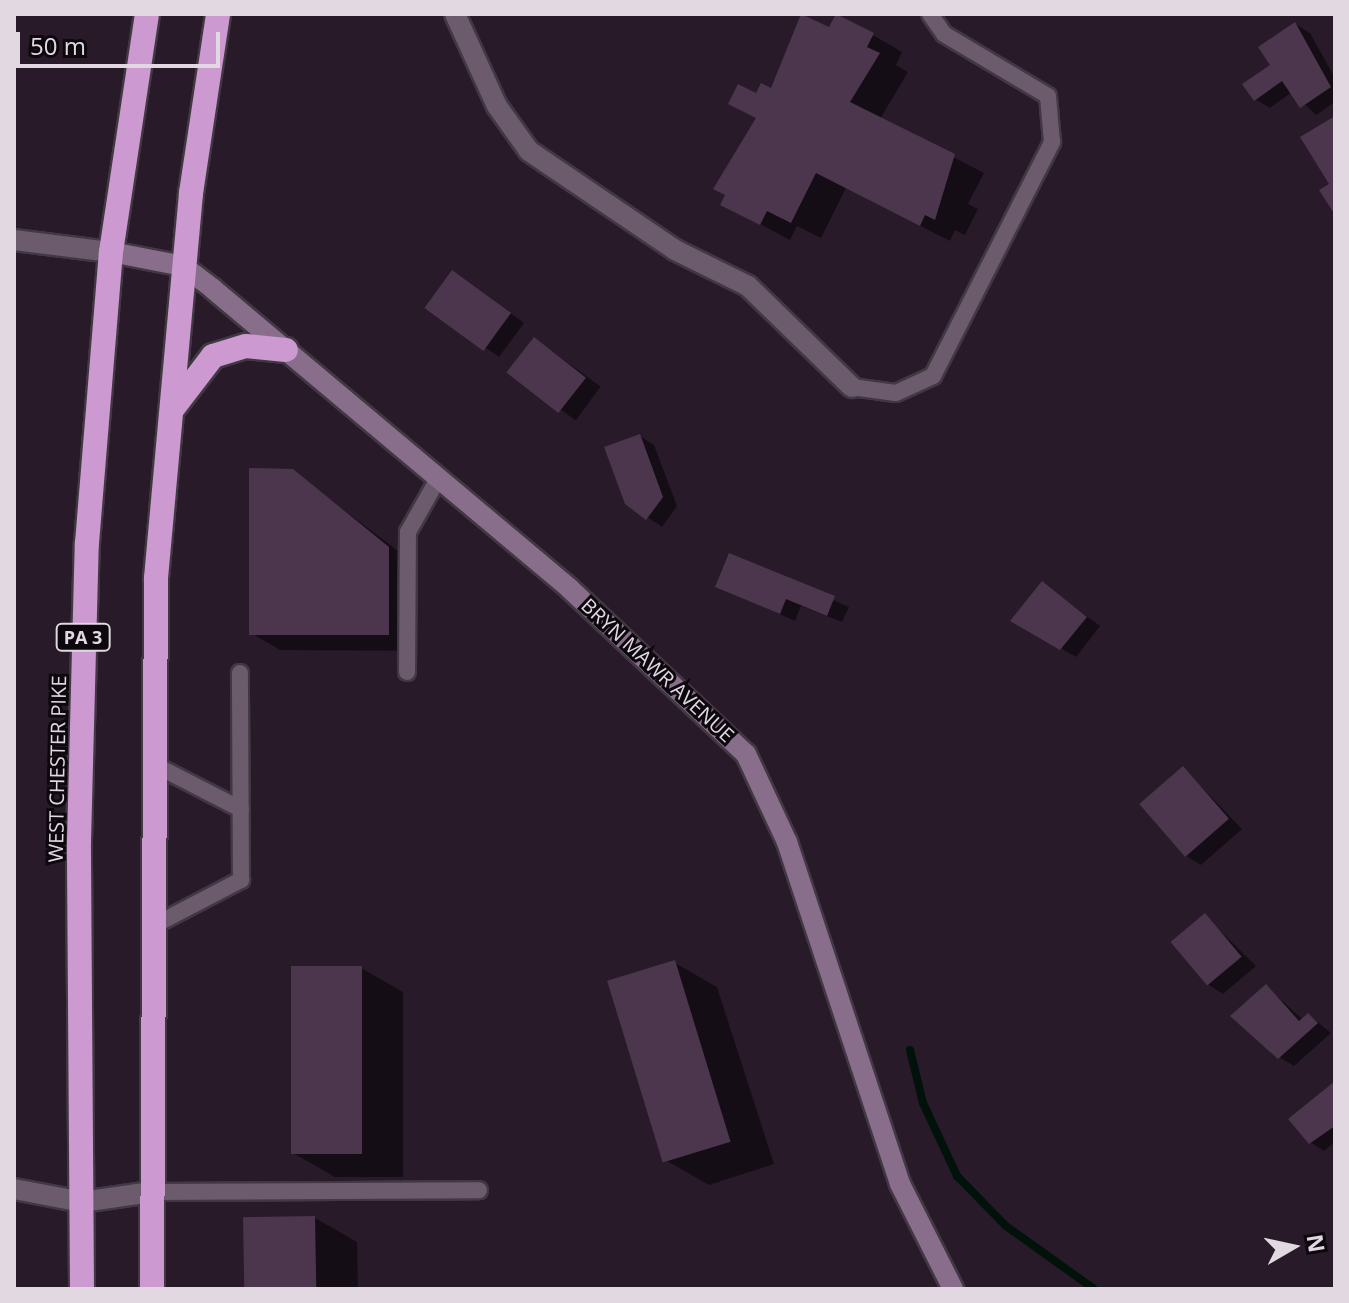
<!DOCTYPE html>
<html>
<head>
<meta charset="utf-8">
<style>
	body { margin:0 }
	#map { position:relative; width:1349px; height:1303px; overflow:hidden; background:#281a29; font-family:"Open Sans",sans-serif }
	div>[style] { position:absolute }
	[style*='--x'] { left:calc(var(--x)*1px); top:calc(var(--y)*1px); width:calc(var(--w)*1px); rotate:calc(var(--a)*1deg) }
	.shadow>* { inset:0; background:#0007; transform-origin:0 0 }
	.stream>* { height:8px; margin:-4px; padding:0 4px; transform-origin:4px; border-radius:4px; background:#001209 }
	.building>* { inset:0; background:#4b364d; transform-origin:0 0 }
	.roads { filter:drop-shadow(2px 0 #423843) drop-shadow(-2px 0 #423843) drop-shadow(0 2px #423843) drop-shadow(0 -2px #423843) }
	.lane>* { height:16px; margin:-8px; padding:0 8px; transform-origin:8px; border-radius:8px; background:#6b5b6d }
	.street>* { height:20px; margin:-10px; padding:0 10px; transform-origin:10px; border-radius:10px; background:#6b5b6d }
	.secondary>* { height:20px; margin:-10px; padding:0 10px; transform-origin:10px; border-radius:10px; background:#886e8b }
	.highway>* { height:24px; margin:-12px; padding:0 12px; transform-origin:12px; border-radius:12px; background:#cc99d0 }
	span { translate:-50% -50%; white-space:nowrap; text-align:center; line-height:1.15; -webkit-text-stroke:6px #0d070e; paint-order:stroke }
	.shield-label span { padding:2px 6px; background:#0d070e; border:2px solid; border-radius:6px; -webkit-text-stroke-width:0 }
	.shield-label { font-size:18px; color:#e1d8e2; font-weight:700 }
	.street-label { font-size:20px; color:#e1d8e2 }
	.frame { position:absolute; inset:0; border:16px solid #e1d8e2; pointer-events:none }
	.north { position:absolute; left:1253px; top:1207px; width:80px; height:80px; -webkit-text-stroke:6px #0d070e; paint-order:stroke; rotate:81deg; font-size:22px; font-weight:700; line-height:32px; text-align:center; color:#e1d8e2 }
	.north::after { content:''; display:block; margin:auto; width:28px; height:36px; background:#e1d8e2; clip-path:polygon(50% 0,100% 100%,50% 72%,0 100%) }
	.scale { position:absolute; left:16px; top:32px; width:204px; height:36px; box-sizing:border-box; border:4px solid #e1d8e2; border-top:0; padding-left:10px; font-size:24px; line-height:28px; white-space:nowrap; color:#e1d8e2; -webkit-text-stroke:6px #0d070e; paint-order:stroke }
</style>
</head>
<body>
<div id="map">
	<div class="shadow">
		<div style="clip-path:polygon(1295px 24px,1310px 33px,1335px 78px,1335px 102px,1316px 115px,1292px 92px,1270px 108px,1255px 99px)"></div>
		<div style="clip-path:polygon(830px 30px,873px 35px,902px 52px,896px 65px,908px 72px,880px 119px,984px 173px,968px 204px,978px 209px,965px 235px,955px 230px,950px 241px,846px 188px,821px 238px,797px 226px,790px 240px,723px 204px,758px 119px,730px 103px,772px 91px)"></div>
		<div style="clip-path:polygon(467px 281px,524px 323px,499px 357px,428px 307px)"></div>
		<div style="left:535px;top:339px;width:81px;height:42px;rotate:36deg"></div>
		<div style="clip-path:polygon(640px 436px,654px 445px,677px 506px,662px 527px,627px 503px)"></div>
		<div style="clip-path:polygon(292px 471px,418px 566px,417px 651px,280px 650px,251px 633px)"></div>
		<div style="clip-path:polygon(730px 555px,849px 607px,842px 622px,801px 606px,795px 621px,717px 586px)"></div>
		<div style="clip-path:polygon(1042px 583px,1100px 626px,1076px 657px,1013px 620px)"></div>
		<div style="clip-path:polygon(1183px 768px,1242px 829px,1201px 865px,1186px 856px)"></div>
		<div style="clip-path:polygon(1205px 916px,1256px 966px,1223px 994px,1209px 985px)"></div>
		<div style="clip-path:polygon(675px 963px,717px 987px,774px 1164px,709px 1185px,667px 1161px)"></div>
		<div style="clip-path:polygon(361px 968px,403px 992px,403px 1177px,335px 1177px,293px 1153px)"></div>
		<div style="clip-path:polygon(1266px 986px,1303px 1020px,1309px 1015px,1331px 1033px,1294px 1066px,1279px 1057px)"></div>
		<div style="clip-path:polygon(1335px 1083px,1335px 1142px,1324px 1151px,1310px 1142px)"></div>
		<div style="clip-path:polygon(315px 1218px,357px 1242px,358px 1289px,246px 1289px)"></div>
	</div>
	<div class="stream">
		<div style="--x:910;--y:1050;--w:55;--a:76.2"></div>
		<div style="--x:923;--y:1103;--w:81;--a:65"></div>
		<div style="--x:957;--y:1176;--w:70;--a:45.6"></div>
		<div style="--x:1006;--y:1226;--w:108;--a:35.6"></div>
	</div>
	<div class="building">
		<div style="clip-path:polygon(801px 14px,829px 27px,836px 14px,874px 33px,867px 47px,880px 53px,850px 102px,955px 154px,935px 220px,925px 215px,920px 226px,816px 173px,791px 223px,767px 211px,760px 225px,720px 205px,725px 195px,713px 189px,756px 118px,728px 104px,738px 84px,756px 93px,761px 83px,771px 88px)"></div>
		<div style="clip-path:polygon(1295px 22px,1331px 87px,1300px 108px,1282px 81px,1254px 101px,1242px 84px,1270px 65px,1258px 47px)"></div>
		<div style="clip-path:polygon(1335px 116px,1335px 215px,1319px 190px,1329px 184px,1300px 137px)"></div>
		<div style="left:452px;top:270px;width:73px;height:47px;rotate:36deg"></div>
		<div style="left:534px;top:337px;width:66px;height:45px;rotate:38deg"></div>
		<div style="clip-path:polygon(640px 434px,663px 497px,646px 520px,625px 504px,604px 447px)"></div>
		<div style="clip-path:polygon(249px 468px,293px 469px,389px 547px,389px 635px,249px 635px)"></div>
		<div style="clip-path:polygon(729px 553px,835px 596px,827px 616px,786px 599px,780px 614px,715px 587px)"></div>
		<div style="clip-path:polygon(1042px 581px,1087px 617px,1060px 650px,1010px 621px)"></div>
		<div style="left:1183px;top:766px;width:70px;height:58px;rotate:49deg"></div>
		<div style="left:1205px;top:913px;width:57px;height:45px;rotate:50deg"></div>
		<div style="left:675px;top:960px;width:190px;height:71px;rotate:73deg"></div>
		<div style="left:291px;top:966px;width:71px;height:188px"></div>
		<div style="clip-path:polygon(1266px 984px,1299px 1021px,1308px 1013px,1318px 1023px,1278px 1059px,1230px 1016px)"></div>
		<div style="clip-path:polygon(1335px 1081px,1335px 1126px,1309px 1144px,1288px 1119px)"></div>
		<div style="left:315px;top:1216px;width:73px;height:72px;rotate:89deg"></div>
	</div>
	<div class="roads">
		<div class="lane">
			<div style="--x:852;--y:387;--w:44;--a:7.8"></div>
			<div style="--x:896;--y:393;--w:41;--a:-24.7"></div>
			<div style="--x:933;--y:376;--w:263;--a:-63"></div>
			<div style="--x:1052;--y:142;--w:46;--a:-95"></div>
			<div style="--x:1048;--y:96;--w:121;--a:-149.2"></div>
			<div style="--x:944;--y:34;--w:24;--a:-125"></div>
			<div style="--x:407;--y:672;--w:140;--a:-89.6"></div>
			<div style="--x:408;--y:532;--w:61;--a:-60.5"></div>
			<div style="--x:151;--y:763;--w:101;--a:27.1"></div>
			<div style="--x:151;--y:927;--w:102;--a:-27.6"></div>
			<div style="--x:241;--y:880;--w:207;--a:-90.3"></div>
			<div style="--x:151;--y:1192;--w:328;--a:-0.3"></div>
		</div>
		<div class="street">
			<div style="--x:455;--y:14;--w:101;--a:65.5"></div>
			<div style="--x:497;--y:106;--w:55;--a:54.6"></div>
			<div style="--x:529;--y:151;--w:176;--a:34.1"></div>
			<div style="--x:675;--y:250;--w:81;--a:26.3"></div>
			<div style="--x:748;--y:286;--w:145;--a:44.2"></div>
			<div style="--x:14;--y:240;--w:98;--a:7.1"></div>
			<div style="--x:14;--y:1189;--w:69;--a:10.8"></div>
			<div style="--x:82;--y:1202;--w:70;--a:-8.2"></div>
		</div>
		<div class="secondary">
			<div style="--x:111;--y:252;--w:73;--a:11"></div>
			<div style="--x:183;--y:266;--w:38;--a:37"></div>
			<div style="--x:213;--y:289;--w:466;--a:40"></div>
			<div style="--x:570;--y:589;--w:241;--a:43.2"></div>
			<div style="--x:746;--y:754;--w:97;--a:65"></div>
			<div style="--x:787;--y:842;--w:360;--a:71.7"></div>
			<div style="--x:900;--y:1184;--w:118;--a:63.2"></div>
		</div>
		<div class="highway">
			<div style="--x:174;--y:407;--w:64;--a:-52.6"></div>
			<div style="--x:213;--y:356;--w:34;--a:-17"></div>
			<div style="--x:246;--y:346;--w:40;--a:5.7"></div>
			<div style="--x:82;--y:1289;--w:448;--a:-90.4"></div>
			<div style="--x:79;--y:841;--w:298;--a:-88.5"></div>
			<div style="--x:87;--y:543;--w:292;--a:-85.3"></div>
			<div style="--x:111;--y:252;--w:241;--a:-81.4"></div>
			<div style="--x:152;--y:1289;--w:711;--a:-89.68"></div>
			<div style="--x:156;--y:578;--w:387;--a:-84.8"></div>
			<div style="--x:191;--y:193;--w:181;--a:-81.4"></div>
		</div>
	</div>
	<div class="shield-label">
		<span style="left:83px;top:637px">PA 3</span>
	</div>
	<div class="street-label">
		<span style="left:658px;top:670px;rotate:43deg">BRYN MAWR AVENUE</span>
		<span style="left:57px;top:769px;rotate:-89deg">WEST CHESTER PIKE</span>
	</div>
	<div class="frame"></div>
	<div class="north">N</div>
	<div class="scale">50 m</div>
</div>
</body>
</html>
